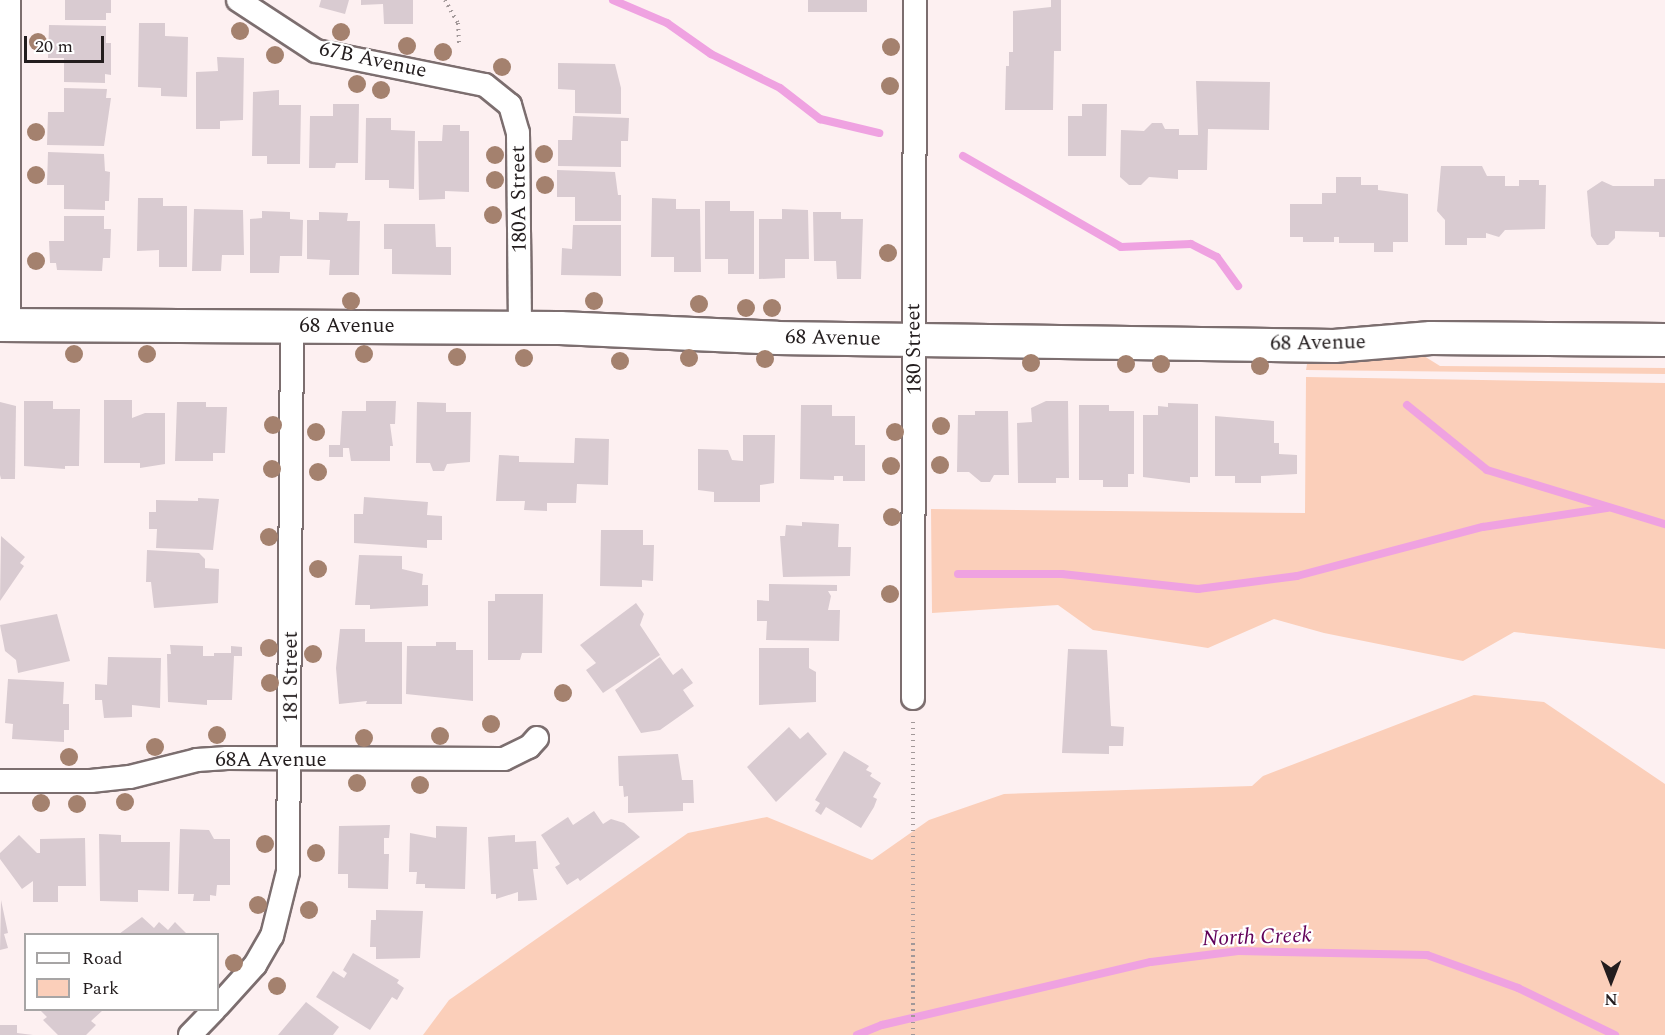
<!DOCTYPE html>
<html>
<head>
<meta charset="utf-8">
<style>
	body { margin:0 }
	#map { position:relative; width:1665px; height:1035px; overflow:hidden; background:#fdf0f1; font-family:Spectral,serif }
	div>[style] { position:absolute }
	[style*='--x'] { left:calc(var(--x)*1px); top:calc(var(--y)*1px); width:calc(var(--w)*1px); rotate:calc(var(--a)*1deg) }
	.green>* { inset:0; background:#fbcfba }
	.stream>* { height:8px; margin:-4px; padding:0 4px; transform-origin:4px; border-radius:4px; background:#efa2e1 }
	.building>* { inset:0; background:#d9cbd1; transform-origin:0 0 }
	.path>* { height:4px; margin-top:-2px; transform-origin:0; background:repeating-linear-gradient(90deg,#a29899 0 1.5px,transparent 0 6px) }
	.roads { filter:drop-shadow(2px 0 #7c6e6f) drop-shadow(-2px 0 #7c6e6f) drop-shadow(0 2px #7c6e6f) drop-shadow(0 -2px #7c6e6f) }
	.street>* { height:22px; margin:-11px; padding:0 11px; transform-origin:11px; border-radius:11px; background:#fff }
	.secondary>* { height:32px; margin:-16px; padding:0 16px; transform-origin:16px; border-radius:16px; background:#fff }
	.trees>* { width:18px; height:18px; margin:-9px; border-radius:50%; background:#a4816e }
	span { translate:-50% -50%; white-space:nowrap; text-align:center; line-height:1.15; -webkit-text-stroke:4.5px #fff; paint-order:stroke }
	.street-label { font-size:21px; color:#231d1e }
	.water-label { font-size:22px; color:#610159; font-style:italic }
	.legend { position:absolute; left:24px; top:933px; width:195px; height:78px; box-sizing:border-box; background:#fff; border:2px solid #a7a5a5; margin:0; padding:8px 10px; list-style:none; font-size:18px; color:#231d1e }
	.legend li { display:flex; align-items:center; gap:12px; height:30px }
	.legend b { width:30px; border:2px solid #a7a5a5 }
	.north { position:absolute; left:1581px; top:951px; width:60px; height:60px; -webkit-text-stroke:4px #fff; paint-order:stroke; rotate:180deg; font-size:16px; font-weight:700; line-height:24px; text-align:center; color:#231d1e }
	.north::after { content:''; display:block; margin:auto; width:21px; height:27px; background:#231d1e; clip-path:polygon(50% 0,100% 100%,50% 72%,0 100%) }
	.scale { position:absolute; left:24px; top:36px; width:80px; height:27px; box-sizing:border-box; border:3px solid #231d1e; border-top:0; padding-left:8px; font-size:18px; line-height:21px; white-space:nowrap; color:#231d1e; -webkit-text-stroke:4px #fff; paint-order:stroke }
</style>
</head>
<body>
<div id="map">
	<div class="green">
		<div style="clip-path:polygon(1424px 356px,1440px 366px,1665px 368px,1665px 374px,1306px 370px,1307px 364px)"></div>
		<div style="clip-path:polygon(1306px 377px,1665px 383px,1665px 649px,1514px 632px,1463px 661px,1324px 633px,1274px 619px,1208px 648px,1093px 630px,1058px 605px,932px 613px,931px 509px,1305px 513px)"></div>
		<div style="clip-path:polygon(1474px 695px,1544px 702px,1665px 784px,1665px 1035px,423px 1035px,449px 1000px,688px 833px,767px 817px,872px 860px,929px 820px,1004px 794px,1252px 786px,1263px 776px)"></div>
	</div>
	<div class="stream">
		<div style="--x:613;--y:0;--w:59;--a:23.1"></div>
		<div style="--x:667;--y:23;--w:54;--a:35.2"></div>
		<div style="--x:711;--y:54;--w:77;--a:26.2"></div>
		<div style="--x:780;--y:88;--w:51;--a:37.8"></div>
		<div style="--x:820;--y:119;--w:61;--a:13.3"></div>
		<div style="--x:963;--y:156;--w:182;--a:29.9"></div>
		<div style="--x:1121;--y:247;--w:70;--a:-2.5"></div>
		<div style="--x:1191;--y:244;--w:29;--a:27"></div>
		<div style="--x:1217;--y:257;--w:36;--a:54"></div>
		<div style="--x:1407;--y:405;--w:103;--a:39.1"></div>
		<div style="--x:1487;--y:470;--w:186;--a:16.9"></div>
		<div style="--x:958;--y:574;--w:104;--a:0"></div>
		<div style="--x:1062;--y:574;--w:137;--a:6.3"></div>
		<div style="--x:1198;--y:589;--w:100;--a:-7.5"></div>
		<div style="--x:1297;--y:576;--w:192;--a:-14.8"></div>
		<div style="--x:1483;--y:527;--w:125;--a:-8.7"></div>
		<div style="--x:857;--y:1035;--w:27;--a:-22"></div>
		<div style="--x:882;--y:1025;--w:276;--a:-13.2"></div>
		<div style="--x:1151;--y:962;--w:88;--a:-7.2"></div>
		<div style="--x:1238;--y:951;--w:189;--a:1.2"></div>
		<div style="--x:1427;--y:955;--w:97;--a:19.9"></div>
		<div style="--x:1518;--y:988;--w:108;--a:25.9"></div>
	</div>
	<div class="building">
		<div style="clip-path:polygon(65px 0,111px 0,111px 13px,106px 13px,106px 20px,65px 20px)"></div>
		<div style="clip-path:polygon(321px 0,349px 0,345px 14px,319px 7px)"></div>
		<div style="clip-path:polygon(361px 0,413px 0,413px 24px,384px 24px,383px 4px,361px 5px)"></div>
		<div style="left:808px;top:0;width:59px;height:12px"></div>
		<div style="clip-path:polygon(1051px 0,1061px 0,1061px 51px,1054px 51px,1053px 110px,1005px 110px,1006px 66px,1009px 66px,1009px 52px,1013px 52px,1013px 11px,1051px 7px)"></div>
		<div style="clip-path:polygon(139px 23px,165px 23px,165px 36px,188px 37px,187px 97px,161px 96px,161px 88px,138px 87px)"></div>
		<div style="clip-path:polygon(49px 25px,106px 26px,106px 43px,111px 43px,111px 75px,105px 74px,105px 83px,64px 82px,64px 58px,48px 58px)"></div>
		<div style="clip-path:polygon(217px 57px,244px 58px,243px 120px,220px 121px,220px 129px,196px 129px,196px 72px,218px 71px)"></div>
		<div style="clip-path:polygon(558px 63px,615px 64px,621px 88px,621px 114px,575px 113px,575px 90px,558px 89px)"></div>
		<div style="clip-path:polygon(1196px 81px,1270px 82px,1269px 130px,1208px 129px,1207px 170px,1178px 170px,1178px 179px,1149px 177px,1141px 185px,1129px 185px,1120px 177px,1121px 130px,1144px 131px,1152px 123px,1162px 123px,1165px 129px,1179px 129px,1179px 135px,1198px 135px)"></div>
		<div style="clip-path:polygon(64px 88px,107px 89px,106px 98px,111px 98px,104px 146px,47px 145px,48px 112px,64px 112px)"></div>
		<div style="clip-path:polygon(279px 90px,279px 105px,301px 105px,300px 164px,267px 164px,267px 156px,252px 156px,253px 92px)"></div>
		<div style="clip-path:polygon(333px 104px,359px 104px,358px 163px,336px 163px,335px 168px,309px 168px,310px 116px,333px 116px)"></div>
		<div style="clip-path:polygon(1082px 104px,1107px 104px,1106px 156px,1068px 156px,1068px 116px,1082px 116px)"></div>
		<div style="clip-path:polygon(573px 116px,629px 118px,628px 141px,621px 141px,621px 167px,558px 166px,558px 140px,572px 140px)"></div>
		<div style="clip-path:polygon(366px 118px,391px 118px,391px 130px,415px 131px,414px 189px,389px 188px,389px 180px,365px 180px)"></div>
		<div style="clip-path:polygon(443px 125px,460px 125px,460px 131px,469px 131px,469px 192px,445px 191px,445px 199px,419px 200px,418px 141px,442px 141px)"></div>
		<div style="clip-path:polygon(48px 152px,104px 154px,105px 171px,110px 172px,109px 201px,105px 201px,105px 210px,64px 209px,64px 185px,47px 185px)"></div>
		<div style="clip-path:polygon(1441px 166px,1482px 166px,1487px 176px,1505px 176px,1505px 186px,1519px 186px,1519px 180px,1539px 180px,1539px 185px,1546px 185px,1545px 229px,1505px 230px,1499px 237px,1486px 233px,1486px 238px,1467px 238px,1467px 245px,1445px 245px,1445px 220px,1437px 211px)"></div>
		<div style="clip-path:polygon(557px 170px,615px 172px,618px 195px,621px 195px,621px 221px,575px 221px,575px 197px,557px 197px)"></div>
		<div style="clip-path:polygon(1336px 177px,1361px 177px,1361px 185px,1378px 185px,1378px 190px,1408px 194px,1408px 242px,1393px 242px,1393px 252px,1374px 252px,1374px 243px,1339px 243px,1339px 237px,1334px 237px,1334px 242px,1303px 242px,1303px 237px,1290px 237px,1290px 204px,1322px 204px,1322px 193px,1336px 193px)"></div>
		<div style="clip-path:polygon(1654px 179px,1665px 179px,1665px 237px,1659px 237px,1659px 232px,1615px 231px,1615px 238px,1608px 245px,1597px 245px,1591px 236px,1587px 191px,1602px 181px,1613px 186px,1654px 186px)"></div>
		<div style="clip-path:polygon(138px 198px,163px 198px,163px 206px,187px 206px,187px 267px,159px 267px,159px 250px,137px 251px)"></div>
		<div style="clip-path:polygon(652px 198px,676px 199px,676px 209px,700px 209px,701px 272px,674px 272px,674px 257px,651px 257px)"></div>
		<div style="clip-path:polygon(705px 201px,730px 201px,730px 211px,754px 211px,754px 274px,728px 274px,728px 259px,705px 259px)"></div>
		<div style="clip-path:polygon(194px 209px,243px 210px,244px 255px,222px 255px,221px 271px,192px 271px)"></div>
		<div style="clip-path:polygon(782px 209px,808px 210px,809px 259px,785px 259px,785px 278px,759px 279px,759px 219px,782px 219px)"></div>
		<div style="clip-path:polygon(262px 211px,290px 212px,290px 219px,303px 220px,302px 256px,280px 256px,279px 273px,250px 273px,250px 219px,262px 218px)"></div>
		<div style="clip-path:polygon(319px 212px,348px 213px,347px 221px,360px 221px,359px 275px,329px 275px,330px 260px,307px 259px,307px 220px,319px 220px)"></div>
		<div style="clip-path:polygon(813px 212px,841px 212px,841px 219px,863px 219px,861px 279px,837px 279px,836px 261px,814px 261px)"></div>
		<div style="clip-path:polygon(64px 216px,104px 216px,104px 229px,111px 229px,110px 258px,103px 258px,102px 271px,57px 270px,56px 263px,50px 263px,49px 241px,64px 241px)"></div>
		<div style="clip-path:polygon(384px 224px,435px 224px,436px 247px,451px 247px,451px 275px,392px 274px,392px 249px,384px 249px)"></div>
		<div style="clip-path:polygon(573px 225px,621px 225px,621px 276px,561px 275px,562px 248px,572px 249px)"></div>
		<div style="clip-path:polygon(104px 400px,132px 400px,132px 418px,145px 413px,165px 413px,165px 464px,140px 468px,140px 463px,104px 463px)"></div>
		<div style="clip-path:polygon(24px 401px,53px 401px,53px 409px,80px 409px,79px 466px,65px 466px,65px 469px,24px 466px)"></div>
		<div style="clip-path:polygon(366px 401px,396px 401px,395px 424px,390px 424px,393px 446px,390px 446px,390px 461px,351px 461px,349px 448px,343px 448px,343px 457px,329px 457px,329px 445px,340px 445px,342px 411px,366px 411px)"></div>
		<div style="clip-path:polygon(1046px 401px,1068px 401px,1069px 478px,1056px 478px,1056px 483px,1018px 483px,1017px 423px,1032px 422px,1031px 408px)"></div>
		<div style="clip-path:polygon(0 402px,16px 406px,15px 479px,1px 479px,0 475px)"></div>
		<div style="clip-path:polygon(177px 402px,206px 402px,206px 407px,227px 407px,225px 453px,213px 453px,213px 461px,175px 461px)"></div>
		<div style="clip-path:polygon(417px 402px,446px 403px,446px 412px,471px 412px,470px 462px,447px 464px,444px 471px,433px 471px,430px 463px,416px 463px)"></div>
		<div style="clip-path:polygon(1168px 403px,1198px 404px,1198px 477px,1190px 477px,1190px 483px,1143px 477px,1143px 415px,1158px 415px,1158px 406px,1168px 407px)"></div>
		<div style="clip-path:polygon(801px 405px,832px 405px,832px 416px,855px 416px,855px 445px,865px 445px,865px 481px,843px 481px,843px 476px,834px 476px,834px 480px,800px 479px)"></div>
		<div style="clip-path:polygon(1079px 405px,1109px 405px,1109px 411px,1134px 411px,1134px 474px,1128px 474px,1128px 487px,1103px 487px,1103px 480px,1079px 480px)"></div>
		<div style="clip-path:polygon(975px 411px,1008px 411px,1009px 475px,994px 475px,990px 482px,981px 482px,969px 472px,957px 472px,958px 415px,975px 415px)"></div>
		<div style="clip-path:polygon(1215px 416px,1274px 421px,1274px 443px,1279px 443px,1279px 454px,1297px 455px,1297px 474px,1261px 476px,1261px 483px,1235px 483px,1235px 476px,1215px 476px)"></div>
		<div style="clip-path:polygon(743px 435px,775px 435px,774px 483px,760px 485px,760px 502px,714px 502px,714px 492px,698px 490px,698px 449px,728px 450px,732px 460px,743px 461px)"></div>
		<div style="clip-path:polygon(575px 438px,609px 439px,608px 485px,577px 484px,576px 503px,547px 503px,547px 511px,524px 510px,525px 501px,496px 501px,499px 455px,519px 456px,519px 462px,574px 463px)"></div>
		<div style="clip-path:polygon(364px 497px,428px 502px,427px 515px,442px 516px,442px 540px,427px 540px,427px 548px,354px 543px,354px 514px,363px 514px)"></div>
		<div style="clip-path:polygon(198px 498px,219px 499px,213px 550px,156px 548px,157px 529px,149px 529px,149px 512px,156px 512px,156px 500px,198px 501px)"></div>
		<div style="clip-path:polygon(802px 522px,839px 524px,838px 547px,851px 547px,850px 576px,783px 577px,780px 536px,785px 536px,786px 525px,802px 526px)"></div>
		<div style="clip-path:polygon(601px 530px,643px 530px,643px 545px,654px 545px,653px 581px,642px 580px,642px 587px,600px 586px)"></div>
		<div style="clip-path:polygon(1px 536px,25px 557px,20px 563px,24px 566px,0 601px)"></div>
		<div style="clip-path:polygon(147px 550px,199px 553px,205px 559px,205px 568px,219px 569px,218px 603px,154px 608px,151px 582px,146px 582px)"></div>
		<div style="clip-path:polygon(359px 555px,402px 556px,402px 569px,423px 574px,422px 585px,428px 585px,428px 606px,370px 609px,370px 605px,355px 605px)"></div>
		<div style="clip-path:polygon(769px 584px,837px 585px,837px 591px,828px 591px,831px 596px,828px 610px,840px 610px,839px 641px,766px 640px,767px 621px,757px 621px,757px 600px,769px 601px)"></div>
		<div style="clip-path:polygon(495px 594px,543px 594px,542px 653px,522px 653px,520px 660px,488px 660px,488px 601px,495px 601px)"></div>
		<div style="clip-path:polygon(636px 603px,644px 614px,640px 625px,660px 655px,603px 693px,586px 670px,596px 663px,580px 645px)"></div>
		<div style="clip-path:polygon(57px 614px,70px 661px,18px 673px,16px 660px,5px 651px,0 625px)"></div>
		<div style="clip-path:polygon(340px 629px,365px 629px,365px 642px,402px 642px,402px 704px,366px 704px,367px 701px,339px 704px,336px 668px)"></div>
		<div style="clip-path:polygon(436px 642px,456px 642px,456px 650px,473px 650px,473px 701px,406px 694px,407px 646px,436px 646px)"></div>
		<div style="clip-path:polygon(170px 645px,203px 646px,203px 656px,214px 656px,214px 653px,231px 653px,231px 646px,242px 647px,242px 656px,234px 656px,232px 700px,207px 700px,207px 705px,168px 702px,167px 654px,171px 654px)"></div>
		<div style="clip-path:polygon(759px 648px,809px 648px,809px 668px,816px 672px,816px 702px,759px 705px)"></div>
		<div style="clip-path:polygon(1068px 649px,1107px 650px,1111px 726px,1124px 727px,1123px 746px,1109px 746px,1109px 754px,1062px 753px)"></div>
		<div style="clip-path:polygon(108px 657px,161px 658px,160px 708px,132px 705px,132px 717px,104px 718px,102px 700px,95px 700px,95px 684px,107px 685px)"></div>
		<div style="clip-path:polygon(660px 657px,673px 675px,682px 668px,693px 683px,683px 690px,694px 706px,660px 730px,641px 733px,615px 690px)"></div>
		<div style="clip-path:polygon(8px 679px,64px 682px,63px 704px,69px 704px,69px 730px,64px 730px,64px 742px,12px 739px,13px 724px,5px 723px)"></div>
		<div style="clip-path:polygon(789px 727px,800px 739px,808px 732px,827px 754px,776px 802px,747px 767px)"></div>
		<div style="clip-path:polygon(844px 751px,869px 766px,866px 770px,872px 773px,870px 776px,881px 783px,873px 797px,877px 799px,874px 807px,861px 828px,826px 807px,821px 815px,815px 811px,820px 803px,815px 800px)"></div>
		<div style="clip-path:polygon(678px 754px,682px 780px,693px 780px,694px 803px,683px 803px,683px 811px,628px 813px,628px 796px,624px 797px,623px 786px,619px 786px,618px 756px)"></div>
		<div style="clip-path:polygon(594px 811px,603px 824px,611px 819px,624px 823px,640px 837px,580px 881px,578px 878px,567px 885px,555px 867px,560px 864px,541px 835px,568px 817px,573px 825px)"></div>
		<div style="clip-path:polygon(390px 825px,389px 838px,384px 838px,384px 854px,389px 854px,388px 889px,348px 888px,348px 874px,338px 874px,339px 826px)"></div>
		<div style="clip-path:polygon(436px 826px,467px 827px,465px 889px,425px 888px,425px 884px,416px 884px,417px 872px,409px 872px,410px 833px,436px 838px)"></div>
		<div style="clip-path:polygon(180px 829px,209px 830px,214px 839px,230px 839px,230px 885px,217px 885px,216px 896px,210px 895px,210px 901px,193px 901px,194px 894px,178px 894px)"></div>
		<div style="clip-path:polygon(99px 834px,121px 835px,121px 842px,170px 842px,169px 891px,138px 890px,138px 902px,100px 901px)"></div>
		<div style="clip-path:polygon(19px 835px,37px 853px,40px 853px,40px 839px,85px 838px,86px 886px,58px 886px,58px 902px,33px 902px,33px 881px,22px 889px,0 859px,0 853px)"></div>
		<div style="clip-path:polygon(515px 835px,515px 842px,536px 841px,538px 869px,533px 869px,537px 900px,518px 901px,518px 892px,496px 899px,496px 894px,491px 894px,488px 837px)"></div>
		<div style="clip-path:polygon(1px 900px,8px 933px,4px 934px,8px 948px,0 950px)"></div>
		<div style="clip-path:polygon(376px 910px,423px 911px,420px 958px,376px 959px,376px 947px,370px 947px,371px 920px,376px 920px)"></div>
		<div style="clip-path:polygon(142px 917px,154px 928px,159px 922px,168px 930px,175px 922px,187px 934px,119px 934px)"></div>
		<div style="clip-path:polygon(353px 953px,399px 980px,397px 983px,404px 988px,397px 1000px,392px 997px,370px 1030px,316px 997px,333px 971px,344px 978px,347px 973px,343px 970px)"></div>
		<div style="clip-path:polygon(306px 1002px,339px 1027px,333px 1035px,278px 1035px)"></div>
		<div style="clip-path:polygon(40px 1010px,103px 1010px,91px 1021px,96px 1025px,86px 1035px,58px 1035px,43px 1020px,47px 1017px)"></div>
		<div style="clip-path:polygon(0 1025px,17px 1025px,17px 1033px,33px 1035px,0 1035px)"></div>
	</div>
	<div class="path">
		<div style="--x:445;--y:0;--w:26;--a:61"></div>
		<div style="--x:458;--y:23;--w:22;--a:87"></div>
		<div style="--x:913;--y:1035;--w:314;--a:-90"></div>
	</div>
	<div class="roads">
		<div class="street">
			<div style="--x:9;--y:0;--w:325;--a:90"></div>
			<div style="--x:238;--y:0;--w:93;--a:33.2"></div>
			<div style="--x:316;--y:51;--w:172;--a:11.4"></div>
			<div style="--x:485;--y:85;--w:32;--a:39"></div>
			<div style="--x:510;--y:105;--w:29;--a:74"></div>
			<div style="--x:518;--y:133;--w:194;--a:89.4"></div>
			<div style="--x:913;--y:698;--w:698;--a:-89.84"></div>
			<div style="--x:0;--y:781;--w:91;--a:0"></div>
			<div style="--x:91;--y:781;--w:39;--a:-6"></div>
			<div style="--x:130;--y:777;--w:69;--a:-14.2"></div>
			<div style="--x:197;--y:760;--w:30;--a:-4"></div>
			<div style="--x:227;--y:758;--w:277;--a:0.2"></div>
			<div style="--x:504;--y:759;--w:28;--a:-26"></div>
			<div style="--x:529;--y:747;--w:12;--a:-48"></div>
			<div style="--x:218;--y:1006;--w:55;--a:-47.9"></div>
			<div style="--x:255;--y:965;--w:34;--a:-60"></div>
			<div style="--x:272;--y:936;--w:66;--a:-76"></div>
			<div style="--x:288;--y:872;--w:546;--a:-89.58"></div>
			<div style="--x:190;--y:1035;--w:35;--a:-46"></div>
		</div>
		<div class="secondary">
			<div style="--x:0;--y:325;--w:560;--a:0.31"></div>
			<div style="--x:560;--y:328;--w:217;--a:2.6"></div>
			<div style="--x:777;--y:338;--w:557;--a:0.82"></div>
			<div style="--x:1334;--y:346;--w:97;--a:-4.7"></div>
			<div style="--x:1431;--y:338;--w:234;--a:0.5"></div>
		</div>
	</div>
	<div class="trees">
		<div style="left:240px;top:31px"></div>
		<div style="left:341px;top:32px"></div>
		<div style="left:38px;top:42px"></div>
		<div style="left:407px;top:46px"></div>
		<div style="left:891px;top:47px"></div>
		<div style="left:443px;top:52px"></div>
		<div style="left:275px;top:55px"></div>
		<div style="left:502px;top:67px"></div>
		<div style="left:357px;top:84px"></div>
		<div style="left:890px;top:86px"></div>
		<div style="left:381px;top:90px"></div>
		<div style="left:36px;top:132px"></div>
		<div style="left:544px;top:154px"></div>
		<div style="left:495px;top:155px"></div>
		<div style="left:36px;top:175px"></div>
		<div style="left:495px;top:180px"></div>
		<div style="left:545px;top:185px"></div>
		<div style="left:493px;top:215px"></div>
		<div style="left:888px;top:253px"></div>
		<div style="left:36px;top:261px"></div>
		<div style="left:351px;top:301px"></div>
		<div style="left:594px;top:301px"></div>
		<div style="left:699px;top:304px"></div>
		<div style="left:746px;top:308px"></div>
		<div style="left:772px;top:308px"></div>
		<div style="left:74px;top:354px"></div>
		<div style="left:147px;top:354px"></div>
		<div style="left:364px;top:354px"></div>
		<div style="left:457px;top:357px"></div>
		<div style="left:524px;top:358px"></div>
		<div style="left:689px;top:358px"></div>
		<div style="left:765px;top:359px"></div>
		<div style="left:620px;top:361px"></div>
		<div style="left:1031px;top:363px"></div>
		<div style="left:1126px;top:364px"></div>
		<div style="left:1161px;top:364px"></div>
		<div style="left:1260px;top:366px"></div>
		<div style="left:273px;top:425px"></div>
		<div style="left:941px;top:426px"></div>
		<div style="left:316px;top:432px"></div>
		<div style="left:895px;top:432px"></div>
		<div style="left:940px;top:465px"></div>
		<div style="left:891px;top:466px"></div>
		<div style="left:272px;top:469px"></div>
		<div style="left:318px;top:472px"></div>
		<div style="left:892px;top:517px"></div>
		<div style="left:269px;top:537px"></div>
		<div style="left:318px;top:569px"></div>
		<div style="left:890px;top:594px"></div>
		<div style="left:269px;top:648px"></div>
		<div style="left:313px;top:654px"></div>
		<div style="left:270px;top:683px"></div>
		<div style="left:563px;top:693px"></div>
		<div style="left:491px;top:724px"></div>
		<div style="left:217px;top:735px"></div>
		<div style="left:440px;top:736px"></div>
		<div style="left:364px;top:738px"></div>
		<div style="left:155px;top:747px"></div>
		<div style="left:69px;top:757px"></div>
		<div style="left:357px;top:783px"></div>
		<div style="left:420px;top:785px"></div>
		<div style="left:125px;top:802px"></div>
		<div style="left:41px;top:803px"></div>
		<div style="left:77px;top:804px"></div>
		<div style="left:265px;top:844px"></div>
		<div style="left:316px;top:853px"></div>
		<div style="left:258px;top:905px"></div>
		<div style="left:309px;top:910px"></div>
		<div style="left:234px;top:963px"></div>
		<div style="left:277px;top:986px"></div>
	</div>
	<div class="street-label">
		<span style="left:373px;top:60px;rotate:12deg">67B Avenue</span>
		<span style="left:519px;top:199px;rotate:-91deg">180A Street</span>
		<span style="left:347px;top:326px">68 Avenue</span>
		<span style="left:833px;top:338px;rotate:1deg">68 Avenue</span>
		<span style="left:1318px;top:343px;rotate:-1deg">68 Avenue</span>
		<span style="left:914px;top:349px;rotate:-91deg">180 Street</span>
		<span style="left:291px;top:677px;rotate:-90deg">181 Street</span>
		<span style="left:271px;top:760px">68A Avenue</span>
	</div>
	<div class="water-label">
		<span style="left:1257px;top:937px;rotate:-2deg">North Creek</span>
	</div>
	<ul class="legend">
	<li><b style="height:8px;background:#fff"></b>Road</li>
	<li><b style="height:16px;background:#fbcfba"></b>Park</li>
	</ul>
	<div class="north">N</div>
	<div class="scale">20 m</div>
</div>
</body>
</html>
